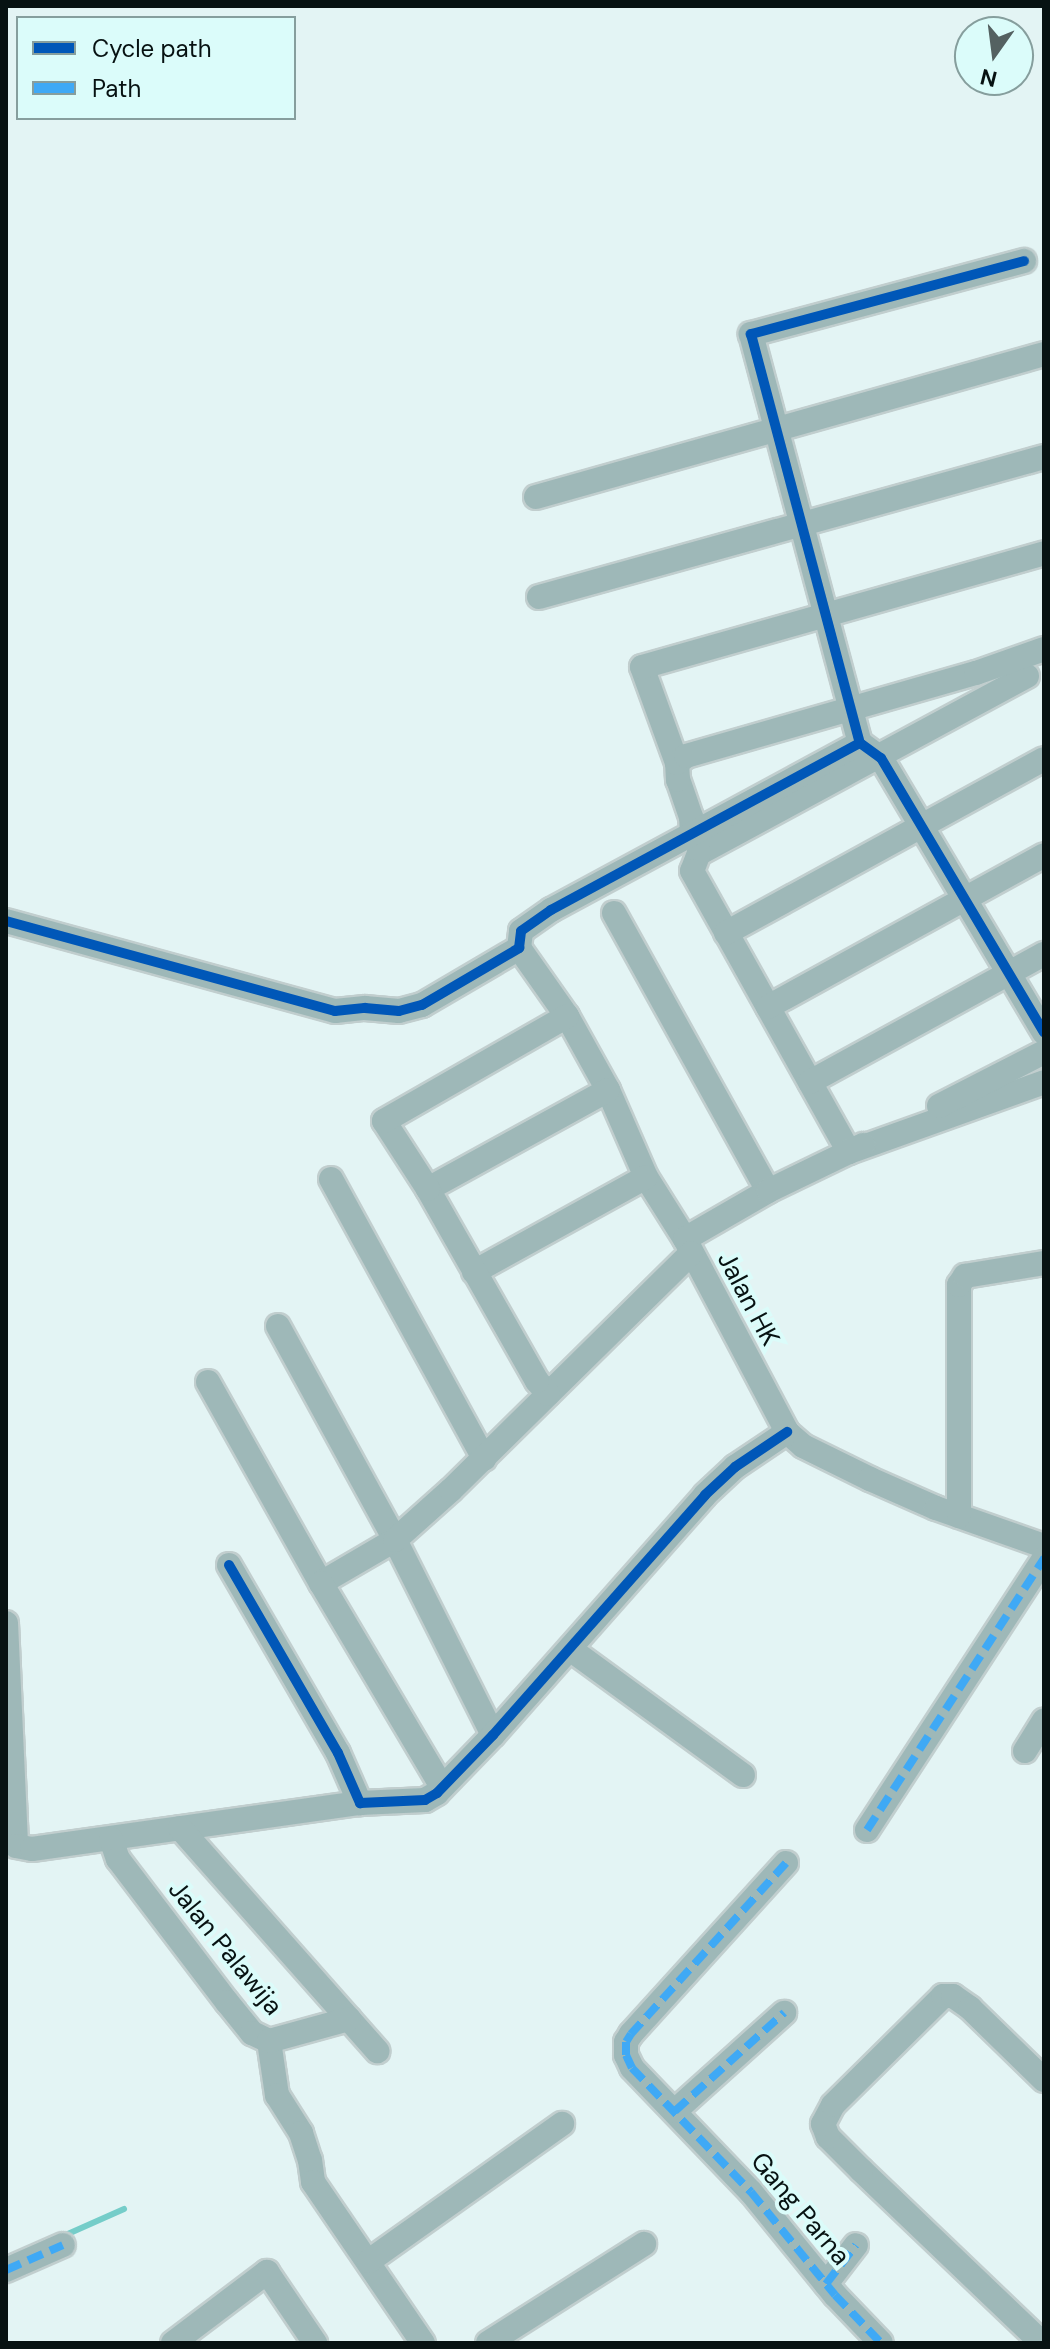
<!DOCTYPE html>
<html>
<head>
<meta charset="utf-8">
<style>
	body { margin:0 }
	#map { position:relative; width:1050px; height:2349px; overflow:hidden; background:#e3f4f4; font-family:"DM Sans",sans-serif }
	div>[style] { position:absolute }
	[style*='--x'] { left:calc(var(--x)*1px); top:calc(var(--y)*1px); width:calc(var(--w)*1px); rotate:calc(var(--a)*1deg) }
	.stream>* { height:6px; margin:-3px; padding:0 3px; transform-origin:3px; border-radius:3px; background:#75cdc9 }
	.roads { filter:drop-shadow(2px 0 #c1cece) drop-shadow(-2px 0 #c1cece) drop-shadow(0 2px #c1cece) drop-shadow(0 -2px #c1cece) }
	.minor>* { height:24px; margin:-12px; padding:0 12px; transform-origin:12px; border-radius:12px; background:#9eb8b8 }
	.quiet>* { height:8px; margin-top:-4px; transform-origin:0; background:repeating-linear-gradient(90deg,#3fa9f5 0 16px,transparent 0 24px) }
	.cycleway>* { height:10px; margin:-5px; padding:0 5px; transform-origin:5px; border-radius:5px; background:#0057b8 }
	span { translate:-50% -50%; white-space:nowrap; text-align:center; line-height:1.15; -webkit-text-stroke:8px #dbfcfa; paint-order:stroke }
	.street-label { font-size:26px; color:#071212 }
	.frame { position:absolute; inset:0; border:8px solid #071212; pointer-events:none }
	.legend { position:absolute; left:16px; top:16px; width:280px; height:104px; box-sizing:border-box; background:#dbfcfa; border:2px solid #869e9d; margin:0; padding:10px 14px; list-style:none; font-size:24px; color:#071212 }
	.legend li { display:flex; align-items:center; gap:16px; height:40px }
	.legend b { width:40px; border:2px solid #869e9d }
	.north { position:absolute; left:954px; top:16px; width:80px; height:80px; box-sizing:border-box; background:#dbfcfa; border:2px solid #869e9d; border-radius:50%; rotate:194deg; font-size:22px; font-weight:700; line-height:32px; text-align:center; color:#071212 }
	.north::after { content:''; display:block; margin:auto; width:28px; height:36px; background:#546161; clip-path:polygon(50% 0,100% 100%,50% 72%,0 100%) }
</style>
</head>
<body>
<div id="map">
	<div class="stream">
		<div style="--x:61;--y:2237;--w:69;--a:-24"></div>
	</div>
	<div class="roads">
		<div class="minor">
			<div style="--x:1024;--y:261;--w:283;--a:165"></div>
			<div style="--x:751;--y:334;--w:423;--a:75.1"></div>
			<div style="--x:860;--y:743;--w:26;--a:36"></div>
			<div style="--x:881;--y:758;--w:319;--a:59.3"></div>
			<div style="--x:536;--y:497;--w:528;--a:-15.72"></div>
			<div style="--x:539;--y:597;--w:524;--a:-15.49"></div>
			<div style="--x:1027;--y:676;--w:373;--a:151.6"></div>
			<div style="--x:699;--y:853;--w:19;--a:111"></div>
			<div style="--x:692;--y:871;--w:322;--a:60.8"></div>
			<div style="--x:849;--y:1152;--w:207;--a:-19.7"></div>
			<div style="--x:677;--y:763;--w:102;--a:-110"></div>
			<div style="--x:642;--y:667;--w:418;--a:-15.8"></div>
			<div style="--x:692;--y:834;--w:17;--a:-93"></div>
			<div style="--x:691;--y:817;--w:39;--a:-109"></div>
			<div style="--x:678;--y:780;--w:17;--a:-93"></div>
			<div style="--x:677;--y:763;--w:11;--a:-38"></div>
			<div style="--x:686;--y:756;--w:302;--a:-16"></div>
			<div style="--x:976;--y:673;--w:72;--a:-19.4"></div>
			<div style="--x:614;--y:913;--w:318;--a:61"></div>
			<div style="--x:6;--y:921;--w:341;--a:15.3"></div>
			<div style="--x:335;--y:1011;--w:30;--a:-6"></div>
			<div style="--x:365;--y:1008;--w:34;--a:5"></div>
			<div style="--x:399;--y:1011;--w:24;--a:-15"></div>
			<div style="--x:422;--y:1005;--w:113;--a:-30.4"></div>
			<div style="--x:519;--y:948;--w:17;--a:-83"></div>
			<div style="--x:521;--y:931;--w:37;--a:-35"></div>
			<div style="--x:551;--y:910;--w:351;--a:-28.4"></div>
			<div style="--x:726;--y:933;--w:362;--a:-28.7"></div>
			<div style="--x:519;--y:948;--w:83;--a:54.8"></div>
			<div style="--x:567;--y:1016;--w:85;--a:61"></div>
			<div style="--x:608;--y:1090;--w:95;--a:66.4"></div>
			<div style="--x:646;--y:1177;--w:73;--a:57.8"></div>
			<div style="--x:685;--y:1239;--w:218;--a:62.1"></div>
			<div style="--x:787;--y:1432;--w:21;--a:41"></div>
			<div style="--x:803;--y:1446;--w:75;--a:26.2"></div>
			<div style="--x:870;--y:1479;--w:72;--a:23.7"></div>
			<div style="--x:936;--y:1508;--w:114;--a:19.4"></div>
			<div style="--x:768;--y:1007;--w:315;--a:-28.8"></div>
			<div style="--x:810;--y:1082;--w:267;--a:-28.7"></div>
			<div style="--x:939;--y:1106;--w:118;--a:-27.2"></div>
			<div style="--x:331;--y:1179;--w:319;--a:61.3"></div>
			<div style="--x:428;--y:1189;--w:205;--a:-28.8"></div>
			<div style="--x:685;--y:1239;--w:96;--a:-30"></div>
			<div style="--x:768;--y:1191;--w:106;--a:-25.8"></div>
			<div style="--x:474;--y:1272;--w:196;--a:-28.9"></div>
			<div style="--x:278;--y:1326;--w:244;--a:61.3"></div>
			<div style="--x:395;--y:1540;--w:218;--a:63.3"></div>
			<div style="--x:208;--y:1382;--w:231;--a:60.7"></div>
			<div style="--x:321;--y:1583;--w:86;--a:-30.2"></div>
			<div style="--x:395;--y:1540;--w:75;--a:-41.8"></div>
			<div style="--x:451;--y:1490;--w:337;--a:-44.6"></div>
			<div style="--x:548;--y:1394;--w:17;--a:-130"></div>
			<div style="--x:537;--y:1381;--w:221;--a:-119.6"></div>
			<div style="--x:428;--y:1189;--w:81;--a:-122.9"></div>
			<div style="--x:384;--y:1121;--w:211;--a:-29.8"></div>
			<div style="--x:959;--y:1516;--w:231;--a:-90"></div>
			<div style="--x:959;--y:1285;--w:11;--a:-56"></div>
			<div style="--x:965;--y:1276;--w:80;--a:-9.3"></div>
			<div style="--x:229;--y:1565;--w:217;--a:59.9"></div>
			<div style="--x:338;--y:1753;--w:55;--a:66.3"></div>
			<div style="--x:360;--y:1803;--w:65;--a:-2.6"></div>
			<div style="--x:425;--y:1800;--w:14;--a:-30"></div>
			<div style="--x:437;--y:1793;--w:81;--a:-46"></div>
			<div style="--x:493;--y:1735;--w:320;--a:-48.5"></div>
			<div style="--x:705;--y:1495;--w:41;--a:-43"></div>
			<div style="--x:735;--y:1467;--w:63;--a:-33.9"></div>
			<div style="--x:321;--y:1583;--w:237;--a:59.3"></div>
			<div style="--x:6;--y:1623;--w:223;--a:87.4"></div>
			<div style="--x:16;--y:1846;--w:16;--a:11"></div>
			<div style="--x:32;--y:1849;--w:331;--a:-8"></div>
			<div style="--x:570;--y:1649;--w:214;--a:36.1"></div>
			<div style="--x:1025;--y:1751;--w:36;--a:-58"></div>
			<div style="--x:180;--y:1828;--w:298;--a:48.5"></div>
			<div style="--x:867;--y:1830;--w:325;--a:-56.9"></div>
			<div style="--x:111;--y:1839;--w:21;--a:71"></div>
			<div style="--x:118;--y:1859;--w:180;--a:52.7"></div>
			<div style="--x:227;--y:2002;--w:40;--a:51"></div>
			<div style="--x:252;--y:2033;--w:19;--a:25"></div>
			<div style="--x:269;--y:2041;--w:55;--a:81.6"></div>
			<div style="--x:277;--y:2095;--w:45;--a:57.7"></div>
			<div style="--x:301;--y:2133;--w:28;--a:72"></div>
			<div style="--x:310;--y:2160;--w:22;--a:82"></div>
			<div style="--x:313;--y:2182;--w:195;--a:55.7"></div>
			<div style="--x:786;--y:1863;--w:231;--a:132.2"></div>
			<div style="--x:631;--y:2034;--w:9;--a:122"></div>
			<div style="--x:626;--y:2042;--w:13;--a:90"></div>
			<div style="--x:626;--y:2055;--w:14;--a:65"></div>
			<div style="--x:632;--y:2068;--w:172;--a:46.2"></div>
			<div style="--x:751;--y:2192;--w:133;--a:50.8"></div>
			<div style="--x:835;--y:2295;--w:66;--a:46.2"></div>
			<div style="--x:269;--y:2041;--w:83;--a:-15.4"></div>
			<div style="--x:675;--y:2111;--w:147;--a:-42"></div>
			<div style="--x:369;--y:2261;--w:237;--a:-35.4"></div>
			<div style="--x:6;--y:2270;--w:62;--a:-23.7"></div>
			<div style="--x:826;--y:2284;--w:49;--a:-52.4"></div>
			<div style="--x:173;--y:2343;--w:118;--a:-37.1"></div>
			<div style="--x:267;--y:2272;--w:86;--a:55.9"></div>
			<div style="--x:488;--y:2343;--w:185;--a:-32.4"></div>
			<div style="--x:1042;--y:2343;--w:250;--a:-136.3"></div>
			<div style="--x:861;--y:2170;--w:47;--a:-135"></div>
			<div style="--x:828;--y:2137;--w:14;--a:-111"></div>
			<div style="--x:823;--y:2124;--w:21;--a:-62"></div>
			<div style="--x:833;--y:2105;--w:155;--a:-44.7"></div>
			<div style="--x:943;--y:1996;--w:10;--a:0"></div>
			<div style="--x:953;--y:1996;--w:21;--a:35"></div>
			<div style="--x:970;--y:2008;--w:103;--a:44.2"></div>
		</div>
	</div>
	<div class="quiet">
		<div style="--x:867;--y:1830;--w:325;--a:-56.9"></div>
		<div style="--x:786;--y:1863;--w:231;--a:132.2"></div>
		<div style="--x:631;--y:2034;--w:9;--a:122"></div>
		<div style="--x:626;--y:2042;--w:13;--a:90"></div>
		<div style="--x:626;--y:2055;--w:14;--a:65"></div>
		<div style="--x:632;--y:2068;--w:172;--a:46.2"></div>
		<div style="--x:751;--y:2192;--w:133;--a:50.8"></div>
		<div style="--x:835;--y:2295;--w:66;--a:46.2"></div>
		<div style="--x:675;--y:2111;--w:147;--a:-42"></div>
		<div style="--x:6;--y:2270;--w:62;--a:-23.7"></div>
		<div style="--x:826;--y:2284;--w:49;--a:-52.4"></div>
	</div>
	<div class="cycleway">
		<div style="--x:1024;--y:261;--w:283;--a:165"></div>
		<div style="--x:751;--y:334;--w:423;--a:75.1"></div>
		<div style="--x:860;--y:743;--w:26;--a:36"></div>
		<div style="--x:881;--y:758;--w:319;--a:59.3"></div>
		<div style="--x:6;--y:921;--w:341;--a:15.3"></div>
		<div style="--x:335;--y:1011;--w:30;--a:-6"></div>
		<div style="--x:365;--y:1008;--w:34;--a:5"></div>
		<div style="--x:399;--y:1011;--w:24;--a:-15"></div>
		<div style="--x:422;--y:1005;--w:113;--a:-30.4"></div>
		<div style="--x:519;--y:948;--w:17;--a:-83"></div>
		<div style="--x:521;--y:931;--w:37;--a:-35"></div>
		<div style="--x:551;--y:910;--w:351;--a:-28.4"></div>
		<div style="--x:229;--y:1565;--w:217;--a:59.9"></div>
		<div style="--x:338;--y:1753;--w:55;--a:66.3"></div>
		<div style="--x:360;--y:1803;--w:65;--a:-2.6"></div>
		<div style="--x:425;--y:1800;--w:14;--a:-30"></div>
		<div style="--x:437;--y:1793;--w:81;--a:-46"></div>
		<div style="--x:493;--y:1735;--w:320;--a:-48.5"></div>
		<div style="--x:705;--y:1495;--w:41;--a:-43"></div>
		<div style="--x:735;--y:1467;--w:63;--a:-33.9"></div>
	</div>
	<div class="street-label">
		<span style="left:748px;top:1299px;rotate:62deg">Jalan HK</span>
		<span style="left:225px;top:1948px;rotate:51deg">Jalan Palawija</span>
		<span style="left:800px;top:2209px;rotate:50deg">Gang Parna</span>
	</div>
	<div class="frame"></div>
	<ul class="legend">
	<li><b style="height:10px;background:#0057b8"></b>Cycle path</li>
	<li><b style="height:10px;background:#3fa9f5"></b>Path</li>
	</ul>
	<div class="north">N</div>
</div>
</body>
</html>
